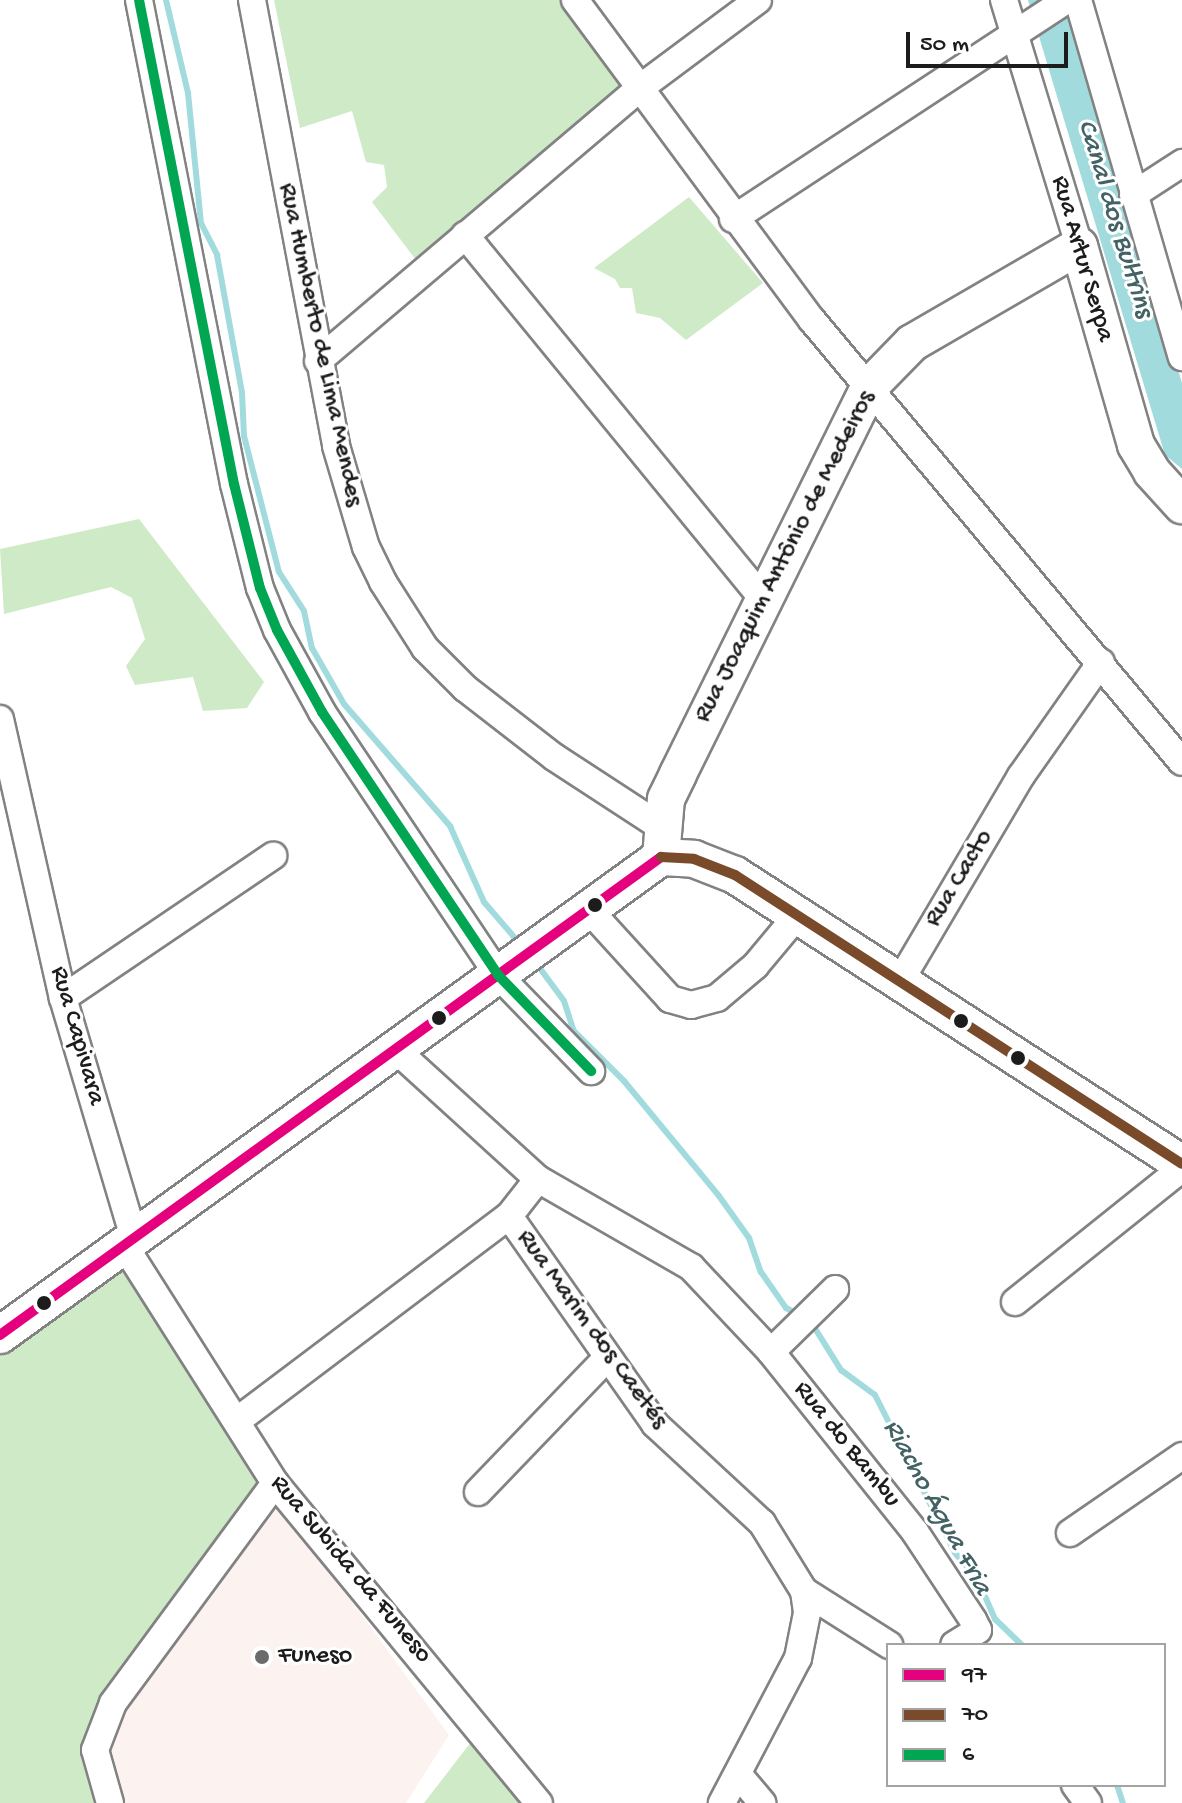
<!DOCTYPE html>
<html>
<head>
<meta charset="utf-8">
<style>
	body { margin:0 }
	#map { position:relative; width:1182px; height:1803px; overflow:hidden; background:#fff; font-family:"Gochi Hand",sans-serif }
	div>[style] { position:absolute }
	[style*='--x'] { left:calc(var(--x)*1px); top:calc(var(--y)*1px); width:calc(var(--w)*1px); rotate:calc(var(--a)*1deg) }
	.built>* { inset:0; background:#fcf2f0 }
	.green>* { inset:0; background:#ceeac7 }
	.water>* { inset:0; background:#a2dbde }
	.stream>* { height:6px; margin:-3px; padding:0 3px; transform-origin:3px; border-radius:3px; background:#a2dbde }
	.roads { filter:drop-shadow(2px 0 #828282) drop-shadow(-2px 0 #828282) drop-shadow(0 2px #828282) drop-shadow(0 -2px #828282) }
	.street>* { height:26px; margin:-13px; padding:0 13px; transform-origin:13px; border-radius:13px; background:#fff }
	.secondary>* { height:36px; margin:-18px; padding:0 18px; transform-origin:18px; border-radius:18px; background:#fff }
	.bus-1>* { height:10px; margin:-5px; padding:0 5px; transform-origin:5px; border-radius:5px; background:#e5007d }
	.bus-2>* { height:10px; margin:-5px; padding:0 5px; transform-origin:5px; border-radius:5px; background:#7a4b2a }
	.bus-3>* { height:10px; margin:-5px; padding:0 5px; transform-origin:5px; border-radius:5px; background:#00a651 }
	.dots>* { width:22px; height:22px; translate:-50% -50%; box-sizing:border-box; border:4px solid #fff; border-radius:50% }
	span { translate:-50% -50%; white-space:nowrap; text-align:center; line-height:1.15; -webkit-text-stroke:6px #fff; paint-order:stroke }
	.street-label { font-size:26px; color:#1c1c1c }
	.poi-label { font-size:26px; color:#1c1c1c }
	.left { translate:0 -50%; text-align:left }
	.water-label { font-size:28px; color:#426264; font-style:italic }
	.legend { position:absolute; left:886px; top:1643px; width:280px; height:144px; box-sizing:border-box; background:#fff; border:2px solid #a4a4a4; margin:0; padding:10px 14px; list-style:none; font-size:24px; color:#1c1c1c }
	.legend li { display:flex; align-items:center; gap:16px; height:40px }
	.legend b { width:40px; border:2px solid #a4a4a4 }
	.scale { position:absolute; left:906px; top:32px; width:162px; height:36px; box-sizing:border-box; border:4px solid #1c1c1c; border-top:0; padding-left:10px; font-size:24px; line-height:28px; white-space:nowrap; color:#1c1c1c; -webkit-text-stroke:6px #fff; paint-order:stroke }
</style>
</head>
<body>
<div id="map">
	<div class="built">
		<div style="clip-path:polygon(265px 1482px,449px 1735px,406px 1803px,94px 1803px,86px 1742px)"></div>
	</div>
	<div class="green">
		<div style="clip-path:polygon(274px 0,574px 0,640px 88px,574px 143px,338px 319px,416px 260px,372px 202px,387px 187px,384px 165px,366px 162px,352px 111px,300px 128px)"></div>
		<div style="clip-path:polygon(689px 197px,763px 283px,686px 340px,660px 318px,636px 313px,632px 288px,620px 288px,615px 279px,594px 268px)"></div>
		<div style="clip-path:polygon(139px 519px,264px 682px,247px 708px,203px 711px,193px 677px,135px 685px,126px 666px,145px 639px,132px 598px,111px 587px,4px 614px,0 549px)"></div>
		<div style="clip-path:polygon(121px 1255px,271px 1473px,86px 1742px,94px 1803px,0 1803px,0 1346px)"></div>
		<div style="clip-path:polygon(478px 1733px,535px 1803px,424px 1803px)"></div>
	</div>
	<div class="water">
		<div style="clip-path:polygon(1028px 0,1068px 0,1182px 383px,1182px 469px,1165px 455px)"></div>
	</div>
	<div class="stream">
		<div style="--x:166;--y:0;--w:96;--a:76.7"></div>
		<div style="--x:188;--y:93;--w:131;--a:84.3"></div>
		<div style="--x:201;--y:223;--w:36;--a:63"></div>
		<div style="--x:217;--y:255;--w:140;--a:79.7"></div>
		<div style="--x:242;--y:393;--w:43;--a:87.3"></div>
		<div style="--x:244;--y:436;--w:140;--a:75.6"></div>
		<div style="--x:279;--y:572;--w:46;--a:57.3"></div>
		<div style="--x:304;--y:611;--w:38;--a:78"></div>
		<div style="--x:312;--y:648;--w:64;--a:60.3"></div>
		<div style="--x:344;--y:704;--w:162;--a:49"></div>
		<div style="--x:450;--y:826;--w:83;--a:65.9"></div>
		<div style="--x:484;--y:902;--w:57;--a:49.3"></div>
		<div style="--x:536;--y:963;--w:47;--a:53.6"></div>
		<div style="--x:564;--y:1001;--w:32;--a:72"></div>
		<div style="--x:574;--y:1031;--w:71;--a:45"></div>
		<div style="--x:624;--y:1081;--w:149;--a:50.4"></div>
		<div style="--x:719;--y:1196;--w:52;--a:54.5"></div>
		<div style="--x:749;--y:1238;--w:36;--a:71"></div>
		<div style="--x:761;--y:1272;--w:44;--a:55.2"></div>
		<div style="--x:786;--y:1308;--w:13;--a:27"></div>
		<div style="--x:811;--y:1322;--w:57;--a:58"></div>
		<div style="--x:841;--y:1370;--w:42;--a:36.3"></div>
		<div style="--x:875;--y:1395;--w:177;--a:63.1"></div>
		<div style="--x:955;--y:1553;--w:33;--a:49"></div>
		<div style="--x:977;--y:1578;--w:45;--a:66.3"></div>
		<div style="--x:995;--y:1619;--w:37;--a:44"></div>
		<div style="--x:1117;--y:1785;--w:19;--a:72"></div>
	</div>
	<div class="roads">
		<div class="street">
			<div style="--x:139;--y:0;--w:493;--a:78.9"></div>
			<div style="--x:234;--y:484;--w:107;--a:76"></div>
			<div style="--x:260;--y:588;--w:45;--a:68"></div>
			<div style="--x:277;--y:630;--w:94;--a:61.2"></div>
			<div style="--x:322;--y:712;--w:316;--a:56.2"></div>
			<div style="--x:498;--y:975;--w:134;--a:45.9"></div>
			<div style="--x:252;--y:0;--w:454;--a:79.3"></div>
			<div style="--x:336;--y:446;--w:105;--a:73.5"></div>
			<div style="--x:366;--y:547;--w:39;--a:64"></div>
			<div style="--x:383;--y:582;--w:78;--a:57.5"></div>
			<div style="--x:425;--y:648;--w:57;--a:45"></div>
			<div style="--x:465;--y:688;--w:113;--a:37.8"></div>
			<div style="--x:554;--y:757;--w:130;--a:33.1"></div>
			<div style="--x:575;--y:0;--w:398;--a:53.5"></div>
			<div style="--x:812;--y:320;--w:576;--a:50.07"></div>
			<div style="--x:1004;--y:0;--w:257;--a:73"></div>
			<div style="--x:1078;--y:0;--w:372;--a:73.8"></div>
			<div style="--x:1133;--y:195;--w:59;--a:-33.1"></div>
			<div style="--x:733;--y:219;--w:399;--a:-33.3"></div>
			<div style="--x:465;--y:235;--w:473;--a:50.7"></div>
			<div style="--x:318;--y:361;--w:422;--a:-40.3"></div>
			<div style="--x:640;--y:88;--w:147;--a:-36.7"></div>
			<div style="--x:0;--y:719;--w:286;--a:77.3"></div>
			<div style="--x:63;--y:998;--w:249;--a:73.5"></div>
			<div style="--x:590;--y:911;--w:119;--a:47.7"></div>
			<div style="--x:670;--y:999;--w:22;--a:16"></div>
			<div style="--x:691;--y:1005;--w:27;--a:-15"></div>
			<div style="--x:717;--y:998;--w:50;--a:-40.1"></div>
			<div style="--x:755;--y:966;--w:64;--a:-50.1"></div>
			<div style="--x:899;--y:983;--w:240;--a:-59.5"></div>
			<div style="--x:1021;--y:776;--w:139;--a:-54.9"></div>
			<div style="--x:63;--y:998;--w:254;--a:-34.1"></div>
			<div style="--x:396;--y:1050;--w:192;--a:42.3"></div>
			<div style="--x:538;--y:1179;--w:177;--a:29.9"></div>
			<div style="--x:691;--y:1267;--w:117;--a:46.7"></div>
			<div style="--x:771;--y:1352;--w:231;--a:51.3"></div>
			<div style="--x:915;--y:1532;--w:105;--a:56.6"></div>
			<div style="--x:973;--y:1620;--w:11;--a:63"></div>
			<div style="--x:978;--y:1630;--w:28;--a:148"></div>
			<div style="--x:538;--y:1179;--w:47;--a:128.1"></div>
			<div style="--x:509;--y:1216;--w:254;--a:54.9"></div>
			<div style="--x:655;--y:1424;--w:146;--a:42.8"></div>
			<div style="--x:762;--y:1523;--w:80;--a:58.3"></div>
			<div style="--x:804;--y:1591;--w:22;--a:82"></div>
			<div style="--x:807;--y:1613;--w:46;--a:101.3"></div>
			<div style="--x:798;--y:1658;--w:164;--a:117.7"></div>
			<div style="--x:124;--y:1245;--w:282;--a:57.6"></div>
			<div style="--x:275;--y:1483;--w:415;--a:50.5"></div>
			<div style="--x:1015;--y:1302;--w:214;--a:-38.7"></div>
			<div style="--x:771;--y:1352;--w:90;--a:-44.5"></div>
			<div style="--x:238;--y:1420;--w:339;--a:-37"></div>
			<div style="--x:478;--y:1492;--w:186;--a:-46.1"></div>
			<div style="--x:1070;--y:1533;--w:136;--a:-34.5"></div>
			<div style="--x:804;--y:1591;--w:101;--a:32.4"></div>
			<div style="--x:738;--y:1774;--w:38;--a:50"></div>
			<div style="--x:1075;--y:1785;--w:22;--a:54"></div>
			<div style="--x:110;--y:1803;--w:55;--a:-105.8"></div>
			<div style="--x:95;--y:1750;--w:50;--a:-69"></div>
			<div style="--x:113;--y:1703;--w:273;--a:-53.6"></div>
		</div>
		<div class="secondary">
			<div style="--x:661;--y:857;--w:58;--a:-85.1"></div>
			<div style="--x:666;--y:799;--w:28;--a:-64"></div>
			<div style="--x:678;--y:774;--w:433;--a:-63.7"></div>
			<div style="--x:870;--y:386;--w:60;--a:-45.7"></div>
			<div style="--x:912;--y:343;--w:193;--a:-30.1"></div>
			<div style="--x:1079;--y:246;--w:207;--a:74"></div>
			<div style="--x:1136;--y:445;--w:31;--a:59"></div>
			<div style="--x:1152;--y:472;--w:45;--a:47.7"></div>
			<div style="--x:661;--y:857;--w:33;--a:3"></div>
			<div style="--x:694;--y:859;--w:44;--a:21.3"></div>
			<div style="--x:735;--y:875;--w:532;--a:32.88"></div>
			<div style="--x:0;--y:1335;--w:816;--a:-35.87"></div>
		</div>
	</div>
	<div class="bus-1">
		<div style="--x:0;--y:1335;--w:816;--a:-35.87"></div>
	</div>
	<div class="bus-2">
		<div style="--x:661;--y:857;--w:33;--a:3"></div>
		<div style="--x:694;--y:859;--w:44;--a:21.3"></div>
		<div style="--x:735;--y:875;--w:532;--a:32.88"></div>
	</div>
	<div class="bus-3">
		<div style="--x:139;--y:0;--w:493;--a:78.9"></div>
		<div style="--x:234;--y:484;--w:107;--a:76"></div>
		<div style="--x:260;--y:588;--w:45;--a:68"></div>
		<div style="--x:277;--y:630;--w:94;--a:61.2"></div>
		<div style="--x:322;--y:712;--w:316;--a:56.2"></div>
		<div style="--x:498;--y:975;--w:134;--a:45.9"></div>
	</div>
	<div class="dots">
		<div style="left:595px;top:905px;background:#1c1c1c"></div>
		<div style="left:439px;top:1018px;background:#1c1c1c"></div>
		<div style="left:961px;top:1021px;background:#1c1c1c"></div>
		<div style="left:1018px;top:1058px;background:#1c1c1c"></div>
		<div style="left:44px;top:1303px;background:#1c1c1c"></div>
		<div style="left:262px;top:1657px;background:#6b6b6b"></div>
	</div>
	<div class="street-label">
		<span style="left:1081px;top:259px;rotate:74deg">Rua Artur Serpa</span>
		<span style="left:319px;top:345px;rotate:78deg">Rua Humberto de Lima Mendes</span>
		<span style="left:786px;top:557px;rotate:-63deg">Rua Joaquim Antônio de Medeiros</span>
		<span style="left:960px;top:879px;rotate:-59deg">Rua Cacto</span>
		<span style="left:76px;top:1036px;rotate:74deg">Rua Capivara</span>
		<span style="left:591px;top:1330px;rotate:54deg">Rua Marim dos Caetés</span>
		<span style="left:846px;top:1445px;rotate:51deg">Rua do Bambu</span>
		<span style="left:350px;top:1570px;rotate:50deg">Rua Subida da Funeso</span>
	</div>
	<div class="poi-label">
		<span class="left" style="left:278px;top:1657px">Funeso</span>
	</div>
	<div class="water-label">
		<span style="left:1114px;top:219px;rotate:73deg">Canal dos Bultrins</span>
		<span style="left:936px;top:1508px;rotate:61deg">Riacho Água Fria</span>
	</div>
	<ul class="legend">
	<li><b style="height:10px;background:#e5007d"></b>97</li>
	<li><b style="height:10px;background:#7a4b2a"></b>70</li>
	<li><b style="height:10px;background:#00a651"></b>6</li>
	</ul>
	<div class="scale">50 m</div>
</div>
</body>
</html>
